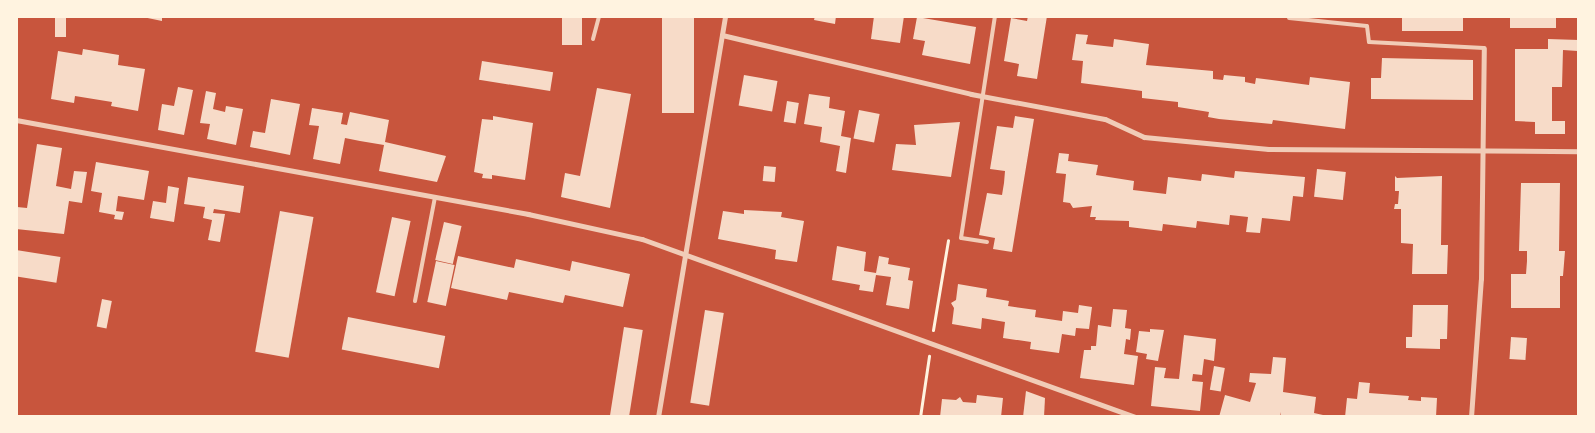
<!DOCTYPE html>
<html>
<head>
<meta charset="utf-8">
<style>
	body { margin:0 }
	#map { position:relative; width:1595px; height:433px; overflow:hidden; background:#c8553d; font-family:"IBM Plex Sans",sans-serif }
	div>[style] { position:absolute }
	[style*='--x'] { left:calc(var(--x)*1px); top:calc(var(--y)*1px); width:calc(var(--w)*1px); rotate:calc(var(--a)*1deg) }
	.building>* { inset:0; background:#f7dbc8; transform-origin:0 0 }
	.path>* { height:3px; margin:-1.5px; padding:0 1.5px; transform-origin:1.5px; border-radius:1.5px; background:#fff3e0 }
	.service>* { height:4px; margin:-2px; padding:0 2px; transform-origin:2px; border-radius:2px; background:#f1ccb7 }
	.minor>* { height:5px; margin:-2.5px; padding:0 2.5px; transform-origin:2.5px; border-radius:2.5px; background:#f1ccb7 }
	span { translate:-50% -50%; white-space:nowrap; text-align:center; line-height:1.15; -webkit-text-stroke:4px #fff3e0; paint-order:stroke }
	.frame { position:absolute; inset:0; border:18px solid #fff3e0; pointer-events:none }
</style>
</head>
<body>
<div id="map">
	<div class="building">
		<div style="left:55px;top:16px;width:11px;height:21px"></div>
		<div style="clip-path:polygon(138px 16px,162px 16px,162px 21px)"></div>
		<div style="left:562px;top:16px;width:20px;height:29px"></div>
		<div style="left:662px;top:16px;width:32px;height:97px"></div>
		<div style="clip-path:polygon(815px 16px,836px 16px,835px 24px,814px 20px)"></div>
		<div style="clip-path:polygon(874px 16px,904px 16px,900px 43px,871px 39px)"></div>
		<div style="clip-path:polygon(1028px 16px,1047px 16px,1037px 79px,1017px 76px,1019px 64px,1004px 61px,1011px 18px,1027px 21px)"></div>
		<div style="left:1402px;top:16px;width:61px;height:15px"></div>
		<div style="left:1510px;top:16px;width:46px;height:12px"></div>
		<div style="clip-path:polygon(917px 17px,976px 27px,970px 64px,922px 55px,925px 41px,913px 39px)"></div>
		<div style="clip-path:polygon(1076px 34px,1088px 35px,1086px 44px,1113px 47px,1114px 39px,1149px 44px,1146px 65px,1213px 71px,1213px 79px,1223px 80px,1224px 75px,1245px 77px,1245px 82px,1255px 84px,1256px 78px,1309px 85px,1310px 77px,1350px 82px,1345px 129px,1273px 120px,1272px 124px,1219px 119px,1208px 117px,1209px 112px,1178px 107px,1178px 102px,1142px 98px,1142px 91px,1081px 83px,1083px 61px,1072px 60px)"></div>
		<div style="clip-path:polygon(1548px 39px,1579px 40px,1578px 51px,1563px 50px,1562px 87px,1552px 87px,1552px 121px,1565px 121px,1565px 134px,1535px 134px,1535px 122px,1515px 121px,1515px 49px,1548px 49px)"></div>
		<div style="clip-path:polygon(83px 49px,119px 55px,118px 65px,145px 69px,138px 111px,111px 106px,112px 102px,75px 96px,74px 103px,51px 99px,58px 51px,82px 55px)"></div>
		<div style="clip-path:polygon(1382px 58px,1473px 60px,1473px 100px,1371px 99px,1371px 78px,1381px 78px)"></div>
		<div style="left:482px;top:61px;width:72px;height:19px;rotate:9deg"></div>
		<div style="left:744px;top:75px;width:34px;height:31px;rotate:10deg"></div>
		<div style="clip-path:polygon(178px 87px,193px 90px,184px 135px,158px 130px,162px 104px,174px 106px)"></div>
		<div style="clip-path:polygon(597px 88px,631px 94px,610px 208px,561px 197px,565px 173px,580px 176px)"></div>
		<div style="clip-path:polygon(206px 91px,216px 93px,213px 109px,225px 112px,226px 106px,243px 109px,236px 145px,207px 139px,210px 124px,200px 123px)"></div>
		<div style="clip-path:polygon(809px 94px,830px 97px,829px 108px,845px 111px,841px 136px,851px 138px,846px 173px,836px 171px,840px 146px,820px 142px,822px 127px,804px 124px)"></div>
		<div style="clip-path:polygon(271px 99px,300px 104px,290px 155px,250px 147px,253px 131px,265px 133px)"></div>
		<div style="left:787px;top:101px;width:12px;height:21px;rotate:9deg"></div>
		<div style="clip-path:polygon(312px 108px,343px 113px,341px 124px,347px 125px,350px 112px,389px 120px,385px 142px,446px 156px,437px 182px,379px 171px,384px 145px,360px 141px,345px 138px,340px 164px,313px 159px,319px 126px,309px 125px)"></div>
		<div style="left:859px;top:110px;width:21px;height:29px;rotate:11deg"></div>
		<div style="clip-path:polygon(493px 116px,533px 123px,525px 180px,492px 175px,492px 179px,482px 178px,483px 174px,474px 172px,482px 119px,493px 120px)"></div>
		<div style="clip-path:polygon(1015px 116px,1034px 119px,1012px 252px,993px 249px,995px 238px,979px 235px,987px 193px,1002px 195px,1004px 183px,1005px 171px,990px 169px,997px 126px,1013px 128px)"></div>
		<div style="clip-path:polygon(960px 122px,951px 177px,892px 170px,896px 144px,916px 145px,914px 125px)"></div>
		<div style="clip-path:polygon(37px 144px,62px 148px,56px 186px,71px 189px,74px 171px,87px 172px,82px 203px,69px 201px,64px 234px,16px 229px,17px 207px,27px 208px)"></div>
		<div style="clip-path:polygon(1059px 153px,1069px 154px,1068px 161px,1098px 165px,1096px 175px,1134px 181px,1133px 190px,1166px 194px,1168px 177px,1201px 181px,1202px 174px,1234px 178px,1235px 171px,1305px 177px,1303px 197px,1293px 196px,1290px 221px,1262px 218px,1260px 233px,1246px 232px,1248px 217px,1230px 215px,1229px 225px,1197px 221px,1196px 228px,1163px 224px,1162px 231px,1129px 227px,1129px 221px,1095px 220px,1096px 217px,1090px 217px,1092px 206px,1073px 208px,1070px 203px,1063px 202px,1066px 174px,1056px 173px)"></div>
		<div style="clip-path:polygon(96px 162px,149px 171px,144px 200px,118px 196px,116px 211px,124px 212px,122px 220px,114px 219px,115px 215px,99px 212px,102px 193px,91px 191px)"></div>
		<div style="left:764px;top:166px;width:12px;height:15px;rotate:5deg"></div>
		<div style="left:1317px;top:169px;width:29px;height:28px;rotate:6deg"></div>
		<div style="clip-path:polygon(1395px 176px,1397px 178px,1442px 176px,1441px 245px,1448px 245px,1447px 274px,1412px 274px,1413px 244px,1401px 243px,1401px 209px,1394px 209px,1395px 204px,1398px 204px,1399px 191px,1395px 191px)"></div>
		<div style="clip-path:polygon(188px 177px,244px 186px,240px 213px,214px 209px,213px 213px,225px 214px,220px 242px,208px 240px,212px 220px,203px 218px,205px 207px,184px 204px)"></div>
		<div style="clip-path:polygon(1521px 183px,1560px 183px,1559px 251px,1565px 251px,1563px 276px,1560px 276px,1560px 308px,1511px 308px,1511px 274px,1526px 274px,1527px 261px,1527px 251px,1519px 251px)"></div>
		<div style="clip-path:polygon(168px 186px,179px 188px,174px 222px,150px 218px,153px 201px,166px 203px)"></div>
		<div style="clip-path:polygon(744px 210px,782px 212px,781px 217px,804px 221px,797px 262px,775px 259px,776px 250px,718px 239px,723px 211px,744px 214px)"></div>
		<div style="left:280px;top:211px;width:34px;height:143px;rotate:10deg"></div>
		<div style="left:392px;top:217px;width:19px;height:77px;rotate:12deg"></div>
		<div style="left:444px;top:222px;width:18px;height:39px;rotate:13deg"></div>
		<div style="clip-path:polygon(837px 246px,866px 252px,864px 271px,876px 273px,879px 256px,889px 258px,888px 264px,910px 268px,908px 280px,913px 281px,909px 309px,886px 305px,891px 277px,876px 275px,873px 292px,859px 290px,860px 285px,832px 280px)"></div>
		<div style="left:16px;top:250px;width:45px;height:26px;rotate:9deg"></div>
		<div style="clip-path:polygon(458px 256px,514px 268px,516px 259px,570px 271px,572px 261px,630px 274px,623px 307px,565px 295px,563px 303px,509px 292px,507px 300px,451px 288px)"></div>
		<div style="left:436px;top:261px;width:19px;height:42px;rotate:12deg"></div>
		<div style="clip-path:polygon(958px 284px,987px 289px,986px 297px,1009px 301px,1008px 306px,1036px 310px,1035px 317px,1062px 321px,1063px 311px,1078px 313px,1079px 305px,1092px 307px,1089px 329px,1076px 328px,1075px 336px,1062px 334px,1059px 353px,1030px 349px,1031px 342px,1003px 338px,1005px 322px,982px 318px,981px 329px,952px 324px,954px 308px,951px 303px,956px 300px)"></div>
		<div style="left:102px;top:299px;width:10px;height:28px;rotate:11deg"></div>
		<div style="clip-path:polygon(1413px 305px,1448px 305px,1447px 339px,1440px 339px,1440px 349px,1406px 348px,1406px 337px,1412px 337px)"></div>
		<div style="clip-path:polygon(1113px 309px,1127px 310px,1125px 328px,1131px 329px,1130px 340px,1126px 339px,1124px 354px,1138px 356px,1134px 385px,1080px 378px,1084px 350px,1091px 350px,1091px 346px,1096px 346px,1098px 325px,1111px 327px)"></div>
		<div style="left:705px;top:310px;width:19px;height:94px;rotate:9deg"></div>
		<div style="left:348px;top:317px;width:99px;height:33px;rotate:11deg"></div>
		<div style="left:624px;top:327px;width:19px;height:89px;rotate:9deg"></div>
		<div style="clip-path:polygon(1150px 329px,1164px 330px,1158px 361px,1146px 359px,1147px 354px,1136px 352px,1139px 331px,1150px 332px)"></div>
		<div style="clip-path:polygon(1184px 335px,1216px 339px,1214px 361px,1204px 359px,1202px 375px,1193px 374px,1192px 381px,1203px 382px,1200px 411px,1151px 406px,1155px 367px,1166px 368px,1164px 378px,1179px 379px)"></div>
		<div style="left:1511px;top:337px;width:16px;height:22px;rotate:4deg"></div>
		<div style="clip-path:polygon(1273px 357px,1286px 358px,1283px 392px,1316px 397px,1314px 413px,1332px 417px,1281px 417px,1281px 412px,1280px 417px,1219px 417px,1225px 395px,1250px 402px,1256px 383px,1249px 382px,1250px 373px,1271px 374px)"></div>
		<div style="left:1214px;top:366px;width:11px;height:24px;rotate:10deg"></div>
		<div style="clip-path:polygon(1359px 382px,1370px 383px,1369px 393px,1409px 396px,1408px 400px,1421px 401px,1421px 397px,1437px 398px,1436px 417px,1345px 417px,1347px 398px,1357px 399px)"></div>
		<div style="clip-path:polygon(1026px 391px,1045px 398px,1044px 417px,1023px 417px)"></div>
		<div style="clip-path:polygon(977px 395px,1003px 398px,1001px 417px,940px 417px,942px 399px,956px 400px,960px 397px,963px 402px,976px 403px)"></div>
	</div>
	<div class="path">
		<div style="--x:933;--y:330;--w:91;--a:-80.5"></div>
		<div style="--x:920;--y:417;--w:62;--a:-81.6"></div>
	</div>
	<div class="service">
		<div style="--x:1289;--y:18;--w:78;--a:5.9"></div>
		<div style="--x:1367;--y:26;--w:16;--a:83"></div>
		<div style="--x:1369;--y:42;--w:115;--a:3"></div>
		<div style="--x:593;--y:39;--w:24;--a:-75"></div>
		<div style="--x:987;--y:242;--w:26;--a:-171"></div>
		<div style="--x:961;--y:238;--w:225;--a:-81.3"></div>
		<div style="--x:415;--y:301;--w:106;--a:-79.1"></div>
	</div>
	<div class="minor">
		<div style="--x:722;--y:35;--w:256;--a:13.3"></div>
		<div style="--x:971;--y:94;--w:136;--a:10.6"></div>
		<div style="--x:1105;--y:119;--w:43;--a:24.8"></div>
		<div style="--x:1144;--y:137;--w:125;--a:5.5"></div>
		<div style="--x:1268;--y:149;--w:311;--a:0.4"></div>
		<div style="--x:16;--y:120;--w:521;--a:10.4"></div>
		<div style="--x:528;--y:214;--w:117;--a:12.4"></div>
		<div style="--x:642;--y:239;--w:524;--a:19.85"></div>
		<div style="--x:658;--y:417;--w:407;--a:-80.5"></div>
		<div style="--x:1471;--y:417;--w:138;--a:-85.9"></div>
		<div style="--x:1481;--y:279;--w:231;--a:-89.3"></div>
	</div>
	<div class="frame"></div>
</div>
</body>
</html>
